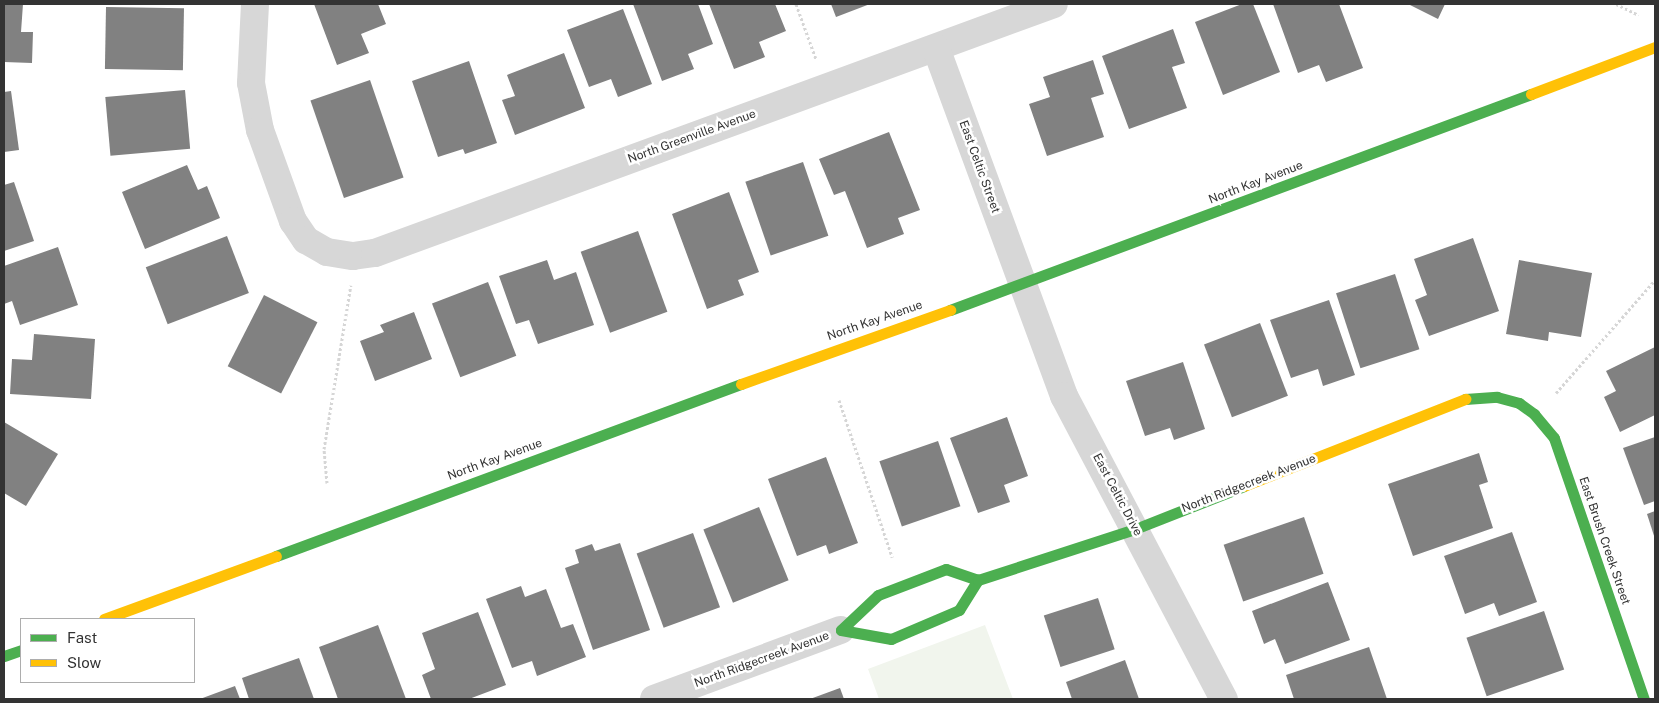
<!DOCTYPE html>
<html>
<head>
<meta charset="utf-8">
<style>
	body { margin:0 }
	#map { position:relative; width:1659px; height:703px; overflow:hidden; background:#fff; font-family:"Public Sans",sans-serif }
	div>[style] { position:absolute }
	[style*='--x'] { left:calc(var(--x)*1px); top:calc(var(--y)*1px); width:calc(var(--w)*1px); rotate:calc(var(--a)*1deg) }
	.green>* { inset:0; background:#f1f5ed }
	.building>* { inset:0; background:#818181; transform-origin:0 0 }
	.path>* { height:3px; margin-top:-1.5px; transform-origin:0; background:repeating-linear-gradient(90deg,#d6d6d6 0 2.5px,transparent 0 5px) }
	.street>* { height:28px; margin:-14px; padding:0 14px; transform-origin:14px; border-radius:14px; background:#d7d7d7 }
	.fast>* { height:11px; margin:-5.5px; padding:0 5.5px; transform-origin:5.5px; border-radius:5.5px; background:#4caf50 }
	.slow>* { height:11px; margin:-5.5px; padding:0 5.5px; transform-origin:5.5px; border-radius:5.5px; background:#ffc107 }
	span { translate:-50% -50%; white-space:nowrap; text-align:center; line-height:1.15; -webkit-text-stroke:5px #fff; paint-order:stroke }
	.street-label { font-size:12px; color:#333 }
	.frame { position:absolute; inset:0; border:5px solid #333; pointer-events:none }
	.legend { position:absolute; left:20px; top:618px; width:175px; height:65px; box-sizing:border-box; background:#fff; border:1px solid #adadad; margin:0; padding:6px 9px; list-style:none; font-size:15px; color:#333 }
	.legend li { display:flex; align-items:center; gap:10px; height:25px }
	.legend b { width:25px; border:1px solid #adadad }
</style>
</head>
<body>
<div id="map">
	<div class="green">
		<div style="clip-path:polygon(985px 625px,1013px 699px,879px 699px,868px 669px)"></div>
	</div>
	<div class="building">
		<div style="clip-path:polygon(4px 4px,23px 4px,21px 32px,33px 32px,32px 63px,4px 62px)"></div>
		<div style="clip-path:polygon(314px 4px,378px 4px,386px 24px,361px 34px,369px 53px,337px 65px)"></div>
		<div style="clip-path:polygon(633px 4px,698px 4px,713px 44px,688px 54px,694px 69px,662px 81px)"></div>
		<div style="clip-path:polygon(709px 4px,775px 4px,786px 31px,759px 42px,765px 57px,734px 69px)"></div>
		<div style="clip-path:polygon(831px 4px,870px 4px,836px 17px)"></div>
		<div style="clip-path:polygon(1242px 4px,1253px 4px,1280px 72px,1223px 95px,1195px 22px)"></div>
		<div style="clip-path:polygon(1273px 4px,1339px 4px,1363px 68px,1326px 82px,1319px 65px,1298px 73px)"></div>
		<div style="clip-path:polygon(1408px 4px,1445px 4px,1438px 19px)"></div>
		<div style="left:106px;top:7px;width:78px;height:62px;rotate:1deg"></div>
		<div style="clip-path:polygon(623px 9px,652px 84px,618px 97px,611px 79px,589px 87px,567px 30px)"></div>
		<div style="clip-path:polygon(1173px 29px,1185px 63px,1172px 67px,1187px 108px,1129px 129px,1102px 56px)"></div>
		<div style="clip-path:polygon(564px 53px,585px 108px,515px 135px,502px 100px,515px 96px,507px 75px)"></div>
		<div style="clip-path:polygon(1093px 60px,1104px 94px,1091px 98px,1104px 137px,1047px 156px,1029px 104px,1050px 97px,1043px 77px)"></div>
		<div style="clip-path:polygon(469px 61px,497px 143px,465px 154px,463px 149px,438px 157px,412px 81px)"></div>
		<div style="left:370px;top:80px;width:103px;height:63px;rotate:71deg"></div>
		<div style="left:185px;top:90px;width:59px;height:80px;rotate:85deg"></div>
		<div style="clip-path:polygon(11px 91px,19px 150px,4px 152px,4px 92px)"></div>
		<div style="clip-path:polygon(889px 132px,920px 210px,898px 218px,904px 234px,867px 248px,845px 191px,834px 195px,819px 159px)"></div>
		<div style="left:803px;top:162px;width:78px;height:61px;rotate:71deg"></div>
		<div style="clip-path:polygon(187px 165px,198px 190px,207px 186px,220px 218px,145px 249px,122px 192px)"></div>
		<div style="clip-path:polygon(14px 182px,34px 241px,4px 251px,4px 185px)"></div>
		<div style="clip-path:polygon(729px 192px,759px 272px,738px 280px,744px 295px,707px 309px,672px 214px)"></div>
		<div style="left:638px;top:231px;width:86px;height:61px;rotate:70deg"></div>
		<div style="left:227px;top:236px;width:61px;height:87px;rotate:69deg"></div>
		<div style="clip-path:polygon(1473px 238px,1499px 311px,1429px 336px,1415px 300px,1427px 295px,1414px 259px)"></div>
		<div style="clip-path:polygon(58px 247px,78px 305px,20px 325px,12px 301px,4px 304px,4px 266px)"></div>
		<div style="clip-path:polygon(547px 260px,554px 280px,576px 272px,594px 325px,538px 344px,529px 320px,516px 324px,499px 276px)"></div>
		<div style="clip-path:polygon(1519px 260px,1592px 273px,1581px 337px,1549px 332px,1548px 341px,1506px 334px)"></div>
		<div style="left:1395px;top:274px;width:79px;height:62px;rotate:72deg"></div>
		<div style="left:488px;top:282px;width:79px;height:60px;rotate:69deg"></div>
		<div style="left:264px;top:295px;width:60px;height:80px;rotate:27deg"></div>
		<div style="clip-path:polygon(1329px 300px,1355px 375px,1323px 386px,1318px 369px,1291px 378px,1270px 320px)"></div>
		<div style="clip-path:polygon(414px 312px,432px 359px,375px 381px,360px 341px,384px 332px,380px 325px)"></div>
		<div style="left:1260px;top:323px;width:78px;height:60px;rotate:69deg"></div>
		<div style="clip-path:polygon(34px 334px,95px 339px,91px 399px,10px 394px,12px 359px,32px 360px)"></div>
		<div style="clip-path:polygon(1655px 347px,1655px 415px,1620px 432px,1604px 397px,1616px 391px,1606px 371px)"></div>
		<div style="clip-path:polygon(1183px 362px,1205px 429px,1174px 440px,1170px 428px,1145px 436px,1126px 381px)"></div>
		<div style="clip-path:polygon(1007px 417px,1028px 476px,1004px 485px,1010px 502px,978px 513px,950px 438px)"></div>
		<div style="clip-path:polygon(4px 422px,58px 454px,26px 506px,4px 493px)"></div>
		<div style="clip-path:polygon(1655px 437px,1655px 501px,1644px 505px,1623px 448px)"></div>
		<div style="left:938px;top:441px;width:69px;height:62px;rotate:71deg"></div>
		<div style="clip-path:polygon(1479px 453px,1488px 482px,1479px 485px,1493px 528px,1413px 556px,1388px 484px)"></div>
		<div style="clip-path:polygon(826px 457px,858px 543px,829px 554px,826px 545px,797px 556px,768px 479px)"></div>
		<div style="left:759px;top:507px;width:79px;height:60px;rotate:68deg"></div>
		<div style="clip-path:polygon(1655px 511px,1655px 539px,1647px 514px)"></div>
		<div style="left:1304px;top:517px;width:60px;height:85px;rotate:71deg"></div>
		<div style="clip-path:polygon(1512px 532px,1537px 602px,1499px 616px,1494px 603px,1465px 614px,1444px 556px)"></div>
		<div style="left:693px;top:533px;width:79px;height:60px;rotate:70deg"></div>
		<div style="clip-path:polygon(620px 543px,650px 630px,593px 650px,565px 568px,579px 563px,575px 550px,592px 544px,595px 551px)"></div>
		<div style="clip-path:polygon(1328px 582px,1350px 640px,1285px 664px,1275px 639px,1264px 644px,1252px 611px)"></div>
		<div style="clip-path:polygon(521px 586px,525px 597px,546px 589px,561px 628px,573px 624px,586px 657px,537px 676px,532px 661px,512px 668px,486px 599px)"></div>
		<div style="left:1098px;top:598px;width:54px;height:57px;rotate:72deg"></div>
		<div style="left:1544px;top:611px;width:62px;height:82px;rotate:71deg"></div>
		<div style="clip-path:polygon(478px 612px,506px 685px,469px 699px,431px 699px,422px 675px,435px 669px,422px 633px)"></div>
		<div style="clip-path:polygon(378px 625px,406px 699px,338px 699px,319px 647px)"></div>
		<div style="clip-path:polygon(1369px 647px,1387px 699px,1294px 699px,1286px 675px)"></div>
		<div style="clip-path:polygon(299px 658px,314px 699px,249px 699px,242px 678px)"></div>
		<div style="clip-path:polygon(1125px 660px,1139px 699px,1072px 699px,1066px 682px)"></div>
		<div style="clip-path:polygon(235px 686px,240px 699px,200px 699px)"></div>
		<div style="clip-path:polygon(840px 688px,844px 699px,810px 699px)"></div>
	</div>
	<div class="path">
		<div style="--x:796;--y:4;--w:59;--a:70"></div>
		<div style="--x:1616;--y:4;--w:25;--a:26"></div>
		<div style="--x:1556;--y:393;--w:150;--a:-48.8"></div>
		<div style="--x:839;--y:400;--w:166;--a:71.3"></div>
		<div style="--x:327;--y:483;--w:34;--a:-95"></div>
		<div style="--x:324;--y:449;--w:166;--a:-80.7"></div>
	</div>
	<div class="street">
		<div style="--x:255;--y:4;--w:79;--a:92.9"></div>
		<div style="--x:251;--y:83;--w:48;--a:79.2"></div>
		<div style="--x:260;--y:130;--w:97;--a:70.1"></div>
		<div style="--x:293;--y:221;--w:23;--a:56"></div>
		<div style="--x:306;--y:240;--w:24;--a:30"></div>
		<div style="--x:327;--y:252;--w:26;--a:9"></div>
		<div style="--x:353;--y:256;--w:22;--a:-8"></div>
		<div style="--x:375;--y:253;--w:723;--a:-20.14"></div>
		<div style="--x:936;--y:48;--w:371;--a:69.8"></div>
		<div style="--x:1064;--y:396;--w:343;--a:62.2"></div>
		<div style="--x:654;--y:699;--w:199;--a:-20.3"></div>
	</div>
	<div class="fast">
		<div style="--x:950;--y:310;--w:620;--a:-20.39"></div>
		<div style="--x:1465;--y:399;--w:32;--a:-4"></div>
		<div style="--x:1497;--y:397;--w:23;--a:15"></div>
		<div style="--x:1519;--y:403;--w:19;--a:36"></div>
		<div style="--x:1534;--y:414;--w:31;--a:50"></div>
		<div style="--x:1554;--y:438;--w:276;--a:71"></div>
		<div style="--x:276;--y:556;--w:496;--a:-20.3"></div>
		<div style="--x:978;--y:580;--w:34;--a:-161"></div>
		<div style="--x:946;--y:569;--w:73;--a:159.1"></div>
		<div style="--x:878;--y:595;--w:51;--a:136.6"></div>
		<div style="--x:841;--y:630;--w:51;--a:10.2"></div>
		<div style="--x:891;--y:639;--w:74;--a:-23.1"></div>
		<div style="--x:959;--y:610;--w:36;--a:-58"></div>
		<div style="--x:978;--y:580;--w:165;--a:-18"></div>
		<div style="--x:1135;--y:529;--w:117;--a:-21.5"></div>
		<div style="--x:4;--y:656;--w:18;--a:-19"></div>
	</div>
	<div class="slow">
		<div style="--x:1531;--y:94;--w:133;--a:-20.8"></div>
		<div style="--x:741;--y:384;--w:222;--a:-19.5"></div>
		<div style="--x:1244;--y:486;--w:238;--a:-21.5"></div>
		<div style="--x:104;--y:619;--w:183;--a:-20.1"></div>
	</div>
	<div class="street-label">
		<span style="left:692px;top:137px;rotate:-20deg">North Greenville Avenue</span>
		<span style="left:979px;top:167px;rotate:70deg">East Celtic Street</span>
		<span style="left:1256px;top:183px;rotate:-21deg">North Kay Avenue</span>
		<span style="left:875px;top:321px;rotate:-19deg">North Kay Avenue</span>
		<span style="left:495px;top:460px;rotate:-20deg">North Kay Avenue</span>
		<span style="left:1249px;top:484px;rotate:-21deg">North Ridgecreek Avenue</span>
		<span style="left:1117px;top:495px;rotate:62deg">East Celtic Drive</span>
		<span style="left:1604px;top:541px;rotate:71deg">East Brush Creek Street</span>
		<span style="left:762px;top:660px;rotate:-20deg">North Ridgecreek Avenue</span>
	</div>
	<div class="frame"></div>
	<ul class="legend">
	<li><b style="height:6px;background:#4caf50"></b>Fast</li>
	<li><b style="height:6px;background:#ffc107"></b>Slow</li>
	</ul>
</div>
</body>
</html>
